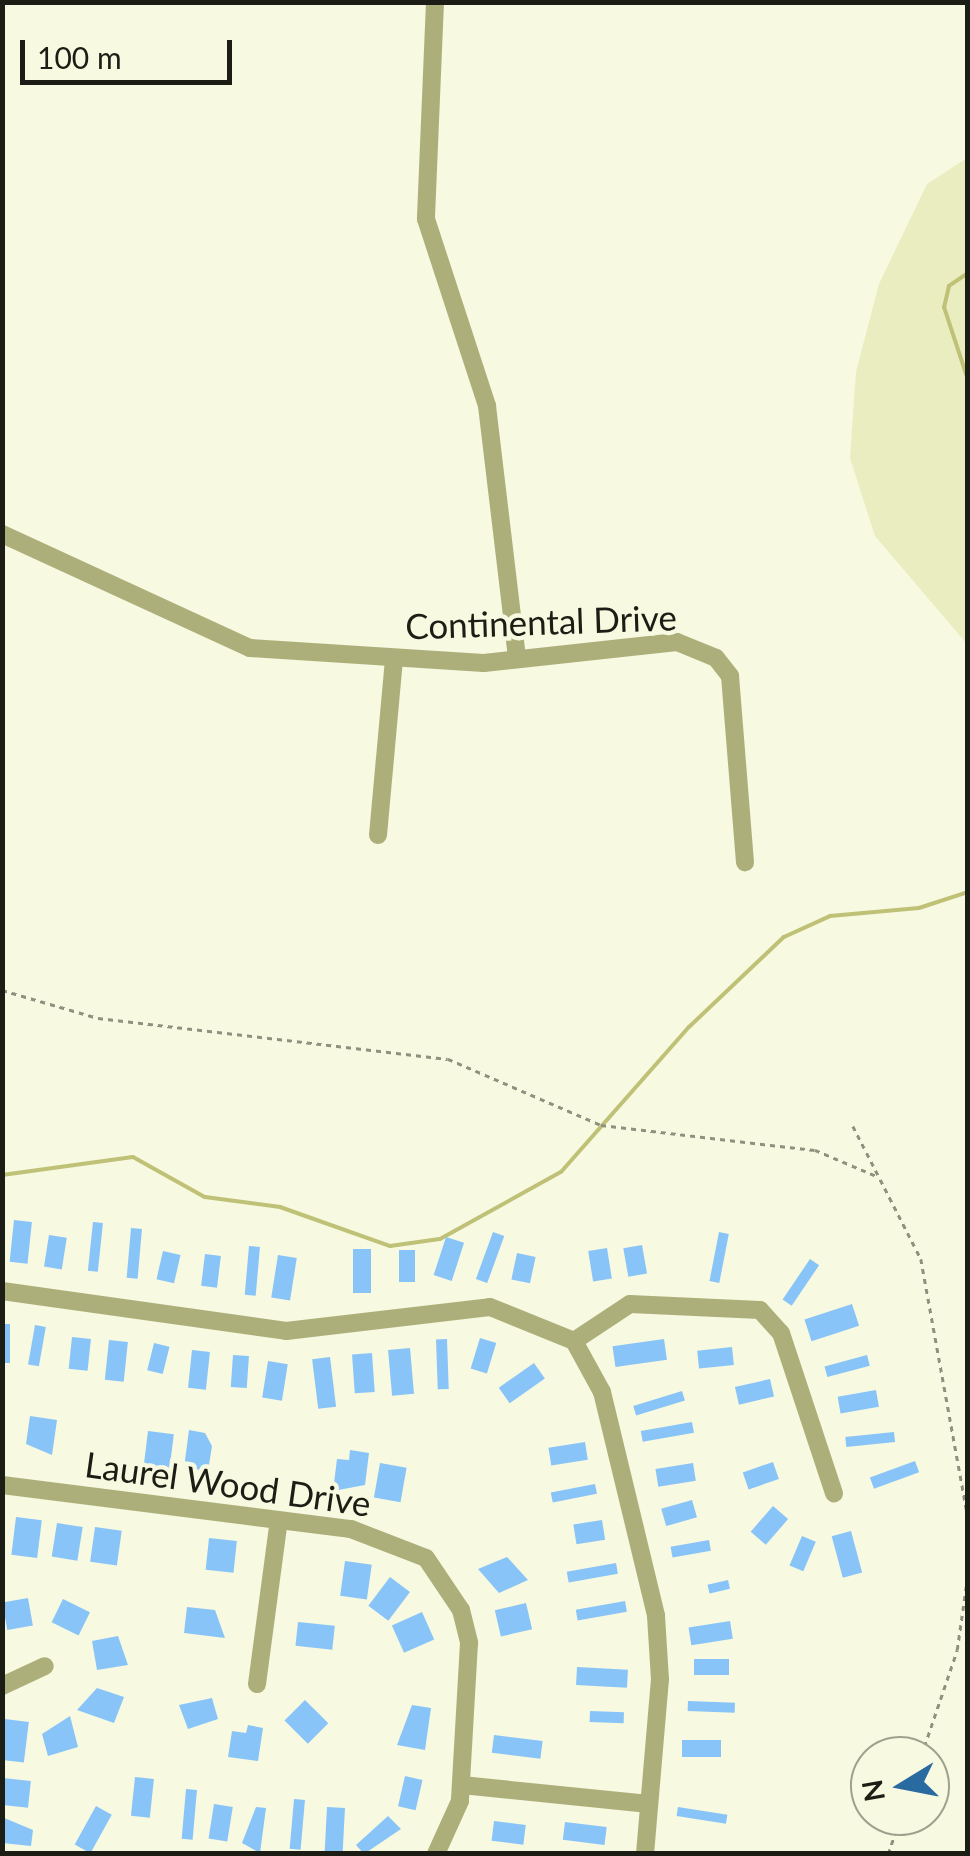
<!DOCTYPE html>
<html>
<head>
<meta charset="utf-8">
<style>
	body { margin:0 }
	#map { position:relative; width:970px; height:1856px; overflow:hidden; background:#f7f9e0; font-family:Lato,sans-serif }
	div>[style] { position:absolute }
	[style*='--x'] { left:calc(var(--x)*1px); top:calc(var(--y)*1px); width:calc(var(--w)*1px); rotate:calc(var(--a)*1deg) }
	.green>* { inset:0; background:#eaedc0 }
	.stream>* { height:4px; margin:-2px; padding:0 2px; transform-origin:2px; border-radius:2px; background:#bec176 }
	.building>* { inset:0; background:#89c4f8; transform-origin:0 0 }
	.path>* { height:2.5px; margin-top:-1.25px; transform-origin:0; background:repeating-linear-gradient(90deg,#8f907f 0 5px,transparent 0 10px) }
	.street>* { height:18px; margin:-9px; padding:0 9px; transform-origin:9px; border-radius:9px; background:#adaf7b }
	span { translate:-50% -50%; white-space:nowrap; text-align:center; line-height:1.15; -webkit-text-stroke:9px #f7f9e0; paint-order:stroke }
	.street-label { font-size:35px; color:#1c1d14 }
	.frame { position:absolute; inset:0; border:5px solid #1c1d14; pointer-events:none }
	.north { position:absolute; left:850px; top:1736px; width:100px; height:100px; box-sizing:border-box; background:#f7f9e0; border:2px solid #9fa18e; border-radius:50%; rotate:260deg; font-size:28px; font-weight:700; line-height:40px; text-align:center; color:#1c1d14 }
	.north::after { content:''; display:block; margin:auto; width:35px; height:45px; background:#296ba1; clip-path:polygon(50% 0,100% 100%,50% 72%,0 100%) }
	.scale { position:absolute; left:20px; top:40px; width:212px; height:45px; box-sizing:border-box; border:5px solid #1c1d14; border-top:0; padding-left:12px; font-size:30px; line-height:35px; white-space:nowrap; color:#1c1d14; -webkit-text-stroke:8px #f7f9e0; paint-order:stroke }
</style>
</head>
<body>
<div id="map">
	<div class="green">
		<div style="clip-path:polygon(967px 158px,967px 644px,875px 536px,850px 458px,856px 372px,879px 284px,927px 184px)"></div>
	</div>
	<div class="stream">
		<div style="--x:968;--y:273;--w:23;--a:146"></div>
		<div style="--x:949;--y:286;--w:22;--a:103"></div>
		<div style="--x:944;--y:307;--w:77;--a:71.8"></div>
		<div style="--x:968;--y:448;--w:66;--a:90"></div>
		<div style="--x:2;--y:1175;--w:132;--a:-7.8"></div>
		<div style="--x:133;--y:1157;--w:82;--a:29.1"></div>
		<div style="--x:205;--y:1197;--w:76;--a:7.6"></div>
		<div style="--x:280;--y:1207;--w:117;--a:19.5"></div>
		<div style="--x:390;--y:1246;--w:50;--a:-8"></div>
		<div style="--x:440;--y:1239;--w:138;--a:-29"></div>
		<div style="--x:561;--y:1172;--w:193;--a:-48.6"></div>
		<div style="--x:689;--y:1027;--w:131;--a:-43.5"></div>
		<div style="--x:784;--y:937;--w:51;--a:-24.5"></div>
		<div style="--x:830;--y:916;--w:89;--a:-5.1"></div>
		<div style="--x:919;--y:908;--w:52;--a:-18.1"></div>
	</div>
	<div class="building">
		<div style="left:14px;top:1220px;width:18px;height:42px;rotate:6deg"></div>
		<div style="left:93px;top:1222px;width:10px;height:49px;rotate:6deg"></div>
		<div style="left:131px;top:1228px;width:11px;height:50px;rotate:5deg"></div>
		<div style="left:493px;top:1232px;width:12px;height:50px;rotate:20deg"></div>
		<div style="left:719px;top:1232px;width:10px;height:50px;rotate:11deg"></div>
		<div style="left:49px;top:1235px;width:18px;height:32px;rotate:9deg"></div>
		<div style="left:446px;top:1237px;width:19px;height:40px;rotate:18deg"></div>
		<div style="left:642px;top:1245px;width:29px;height:19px;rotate:80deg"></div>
		<div style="left:249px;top:1246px;width:11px;height:49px;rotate:5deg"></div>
		<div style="left:607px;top:1248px;width:31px;height:19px;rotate:81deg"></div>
		<div style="left:353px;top:1249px;width:18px;height:44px"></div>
		<div style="left:399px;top:1250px;width:16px;height:32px"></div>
		<div style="left:163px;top:1251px;width:18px;height:29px;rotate:13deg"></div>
		<div style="left:517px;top:1253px;width:19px;height:27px;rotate:12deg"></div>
		<div style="left:205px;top:1254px;width:16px;height:32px;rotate:7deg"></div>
		<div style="left:278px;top:1255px;width:19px;height:43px;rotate:9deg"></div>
		<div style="left:810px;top:1259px;width:11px;height:49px;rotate:34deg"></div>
		<div style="left:852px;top:1304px;width:23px;height:50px;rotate:72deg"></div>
		<div style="left:2px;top:1324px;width:8px;height:39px"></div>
		<div style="left:35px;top:1325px;width:11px;height:40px;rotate:10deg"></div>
		<div style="left:72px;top:1337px;width:19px;height:32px;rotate:6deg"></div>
		<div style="left:480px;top:1338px;width:17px;height:32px;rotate:17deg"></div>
		<div style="left:447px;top:1339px;width:50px;height:11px;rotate:88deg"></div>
		<div style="left:664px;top:1339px;width:21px;height:52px;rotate:82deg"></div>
		<div style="left:109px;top:1340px;width:19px;height:40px;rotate:6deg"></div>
		<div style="left:154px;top:1343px;width:16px;height:28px;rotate:14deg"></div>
		<div style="left:732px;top:1347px;width:18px;height:35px;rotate:84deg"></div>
		<div style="left:410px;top:1348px;width:46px;height:22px;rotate:85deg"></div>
		<div style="left:192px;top:1350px;width:18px;height:38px;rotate:6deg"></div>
		<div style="left:372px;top:1353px;width:39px;height:20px;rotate:86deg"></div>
		<div style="left:233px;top:1355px;width:16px;height:32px;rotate:4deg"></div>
		<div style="left:867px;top:1355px;width:11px;height:44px;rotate:75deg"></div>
		<div style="left:330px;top:1357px;width:50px;height:18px;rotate:83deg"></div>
		<div style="left:268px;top:1361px;width:20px;height:37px;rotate:9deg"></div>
		<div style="left:534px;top:1363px;width:19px;height:43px;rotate:55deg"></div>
		<div style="left:770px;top:1379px;width:18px;height:36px;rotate:77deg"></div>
		<div style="left:876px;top:1390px;width:17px;height:39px;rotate:80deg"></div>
		<div style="left:682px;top:1391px;width:10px;height:51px;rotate:73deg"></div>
		<div style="clip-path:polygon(30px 1416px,57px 1420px,52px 1455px,26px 1444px)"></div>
		<div style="left:692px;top:1422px;width:11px;height:52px;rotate:80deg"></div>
		<div style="clip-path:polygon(189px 1430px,205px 1433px,212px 1446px,208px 1471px,184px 1468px)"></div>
		<div style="left:148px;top:1431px;width:26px;height:35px;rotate:7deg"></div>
		<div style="left:894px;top:1432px;width:10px;height:49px;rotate:84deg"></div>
		<div style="left:585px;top:1442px;width:18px;height:37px;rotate:81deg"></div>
		<div style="clip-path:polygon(350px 1450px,369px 1453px,365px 1485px,333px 1491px,337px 1459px,349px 1460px)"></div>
		<div style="left:915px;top:1461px;width:12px;height:48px;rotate:70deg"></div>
		<div style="left:773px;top:1462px;width:18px;height:32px;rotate:71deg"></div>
		<div style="left:380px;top:1463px;width:27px;height:35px;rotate:10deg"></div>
		<div style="left:693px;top:1463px;width:18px;height:38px;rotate:81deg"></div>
		<div style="left:595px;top:1484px;width:10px;height:45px;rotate:79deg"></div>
		<div style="left:692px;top:1500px;width:18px;height:32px;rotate:74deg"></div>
		<div style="left:773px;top:1506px;width:20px;height:34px;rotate:41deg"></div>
		<div style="left:16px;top:1517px;width:26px;height:38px;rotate:7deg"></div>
		<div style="left:602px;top:1520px;width:20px;height:29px;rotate:81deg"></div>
		<div style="left:57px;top:1523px;width:26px;height:34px;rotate:9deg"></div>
		<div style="left:95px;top:1527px;width:27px;height:35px;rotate:8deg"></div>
		<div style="left:851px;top:1531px;width:43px;height:20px;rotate:75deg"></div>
		<div style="left:802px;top:1536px;width:15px;height:32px;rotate:23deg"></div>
		<div style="left:209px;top:1538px;width:28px;height:32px;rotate:6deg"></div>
		<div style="left:709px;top:1540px;width:11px;height:39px;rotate:80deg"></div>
		<div style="clip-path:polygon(507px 1557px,528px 1580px,499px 1593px,478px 1569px)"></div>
		<div style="left:345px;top:1561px;width:27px;height:35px;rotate:8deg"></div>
		<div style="left:616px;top:1563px;width:11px;height:50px;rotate:80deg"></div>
		<div style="left:390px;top:1577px;width:25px;height:36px;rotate:37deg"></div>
		<div style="left:728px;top:1580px;width:9px;height:21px;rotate:77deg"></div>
		<div style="left:28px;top:1598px;width:28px;height:26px;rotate:80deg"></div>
		<div style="left:63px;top:1599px;width:30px;height:26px;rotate:26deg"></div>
		<div style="left:625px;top:1601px;width:11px;height:50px;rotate:80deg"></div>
		<div style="left:526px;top:1603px;width:27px;height:32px;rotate:77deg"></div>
		<div style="clip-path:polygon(187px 1607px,215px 1610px,225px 1638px,184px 1633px)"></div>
		<div style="left:422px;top:1612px;width:30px;height:33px;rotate:66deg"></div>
		<div style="left:730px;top:1621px;width:18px;height:42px;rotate:81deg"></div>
		<div style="left:298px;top:1622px;width:37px;height:24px;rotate:6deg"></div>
		<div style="clip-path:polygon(118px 1636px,128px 1665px,97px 1670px,92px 1641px)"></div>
		<div style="left:729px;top:1659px;width:16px;height:35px;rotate:90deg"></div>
		<div style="left:577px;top:1667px;width:51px;height:18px;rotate:3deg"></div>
		<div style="clip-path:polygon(97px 1688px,124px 1697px,114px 1723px,77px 1710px)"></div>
		<div style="clip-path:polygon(212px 1698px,218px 1719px,188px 1729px,179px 1705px)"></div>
		<div style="left:305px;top:1700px;width:33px;height:29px;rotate:45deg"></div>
		<div style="left:688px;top:1701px;width:47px;height:10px;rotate:2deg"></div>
		<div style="clip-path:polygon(412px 1705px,431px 1708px,425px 1750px,397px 1745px)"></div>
		<div style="left:590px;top:1711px;width:34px;height:11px;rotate:2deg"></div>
		<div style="clip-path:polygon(70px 1716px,78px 1747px,48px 1756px,42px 1734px)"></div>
		<div style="left:5px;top:1719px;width:24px;height:41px;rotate:7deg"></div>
		<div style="clip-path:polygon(248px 1725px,263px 1728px,258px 1761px,228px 1757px,232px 1731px,246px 1733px)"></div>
		<div style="left:494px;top:1735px;width:49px;height:18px;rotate:7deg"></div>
		<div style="left:721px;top:1740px;width:17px;height:39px;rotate:90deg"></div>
		<div style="left:405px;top:1776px;width:18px;height:31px;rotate:13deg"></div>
		<div style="left:135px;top:1777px;width:19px;height:39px;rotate:6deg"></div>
		<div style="left:3px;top:1778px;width:28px;height:27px;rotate:6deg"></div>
		<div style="left:186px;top:1789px;width:11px;height:50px;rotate:5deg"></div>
		<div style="left:294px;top:1799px;width:11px;height:50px;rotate:5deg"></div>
		<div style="left:214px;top:1804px;width:19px;height:35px;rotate:9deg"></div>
		<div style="left:96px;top:1806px;width:18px;height:44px;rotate:29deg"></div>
		<div style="clip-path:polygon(256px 1807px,266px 1808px,260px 1853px,242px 1843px)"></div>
		<div style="left:327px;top:1807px;width:18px;height:45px;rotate:3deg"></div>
		<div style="left:678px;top:1807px;width:50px;height:9px;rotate:9deg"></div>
		<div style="clip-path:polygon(388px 1816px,401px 1829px,364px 1854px,356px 1845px)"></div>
		<div style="clip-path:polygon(2px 1817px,33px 1830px,31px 1846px,2px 1843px)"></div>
		<div style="left:494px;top:1821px;width:32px;height:20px;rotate:7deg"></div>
		<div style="left:565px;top:1822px;width:42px;height:18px;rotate:7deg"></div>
	</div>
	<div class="path">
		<div style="--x:2;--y:990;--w:100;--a:16.3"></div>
		<div style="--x:98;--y:1018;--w:352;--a:6.7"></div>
		<div style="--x:448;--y:1059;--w:167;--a:23.3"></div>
		<div style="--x:601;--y:1125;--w:215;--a:6.7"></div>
		<div style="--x:815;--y:1150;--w:69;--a:22.9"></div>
		<div style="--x:853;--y:1126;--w:149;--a:62.9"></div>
		<div style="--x:921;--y:1259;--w:263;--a:79.7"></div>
		<div style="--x:921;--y:1756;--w:112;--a:-71.2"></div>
		<div style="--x:957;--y:1650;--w:78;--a:-81.9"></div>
		<div style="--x:888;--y:1854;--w:40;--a:-71.1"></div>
	</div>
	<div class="street">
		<div style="--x:435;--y:2;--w:217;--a:92.4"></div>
		<div style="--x:426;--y:219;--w:197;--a:71.9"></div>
		<div style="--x:487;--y:406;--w:254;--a:83.2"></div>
		<div style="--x:2;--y:534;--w:273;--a:24.7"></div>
		<div style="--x:250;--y:648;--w:234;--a:3.7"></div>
		<div style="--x:484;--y:663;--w:194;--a:-6.2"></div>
		<div style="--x:677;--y:642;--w:42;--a:22.3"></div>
		<div style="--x:716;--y:658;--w:23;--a:52"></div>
		<div style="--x:730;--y:676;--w:187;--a:85.4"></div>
		<div style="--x:378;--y:835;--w:177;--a:-84.8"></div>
		<div style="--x:2;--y:1291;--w:287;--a:8"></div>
		<div style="--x:286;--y:1331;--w:205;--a:-6.7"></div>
		<div style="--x:490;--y:1307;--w:91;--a:22"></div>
		<div style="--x:574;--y:1341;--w:58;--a:61.2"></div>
		<div style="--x:602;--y:1392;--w:230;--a:76.4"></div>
		<div style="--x:656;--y:1616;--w:63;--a:86.4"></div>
		<div style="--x:660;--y:1679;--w:176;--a:94.9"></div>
		<div style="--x:574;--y:1341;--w:67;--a:-33.5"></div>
		<div style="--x:630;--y:1304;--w:130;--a:2.6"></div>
		<div style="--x:760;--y:1310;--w:31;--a:48"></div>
		<div style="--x:781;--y:1333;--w:169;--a:71.7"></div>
		<div style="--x:2;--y:1485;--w:352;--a:7.2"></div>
		<div style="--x:351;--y:1529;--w:80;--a:21.1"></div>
		<div style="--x:426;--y:1558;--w:63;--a:56.1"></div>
		<div style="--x:461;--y:1610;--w:34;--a:76"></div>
		<div style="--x:469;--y:1643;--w:158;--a:93.3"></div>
		<div style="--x:460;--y:1801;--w:58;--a:114.4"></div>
		<div style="--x:257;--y:1684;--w:165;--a:-82.4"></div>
		<div style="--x:2;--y:1686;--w:47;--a:-24.9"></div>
		<div style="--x:462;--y:1785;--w:188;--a:5.8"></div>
	</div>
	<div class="street-label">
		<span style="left:541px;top:621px;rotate:-2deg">Continental Drive</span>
		<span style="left:228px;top:1483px;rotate:8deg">Laurel Wood Drive</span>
	</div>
	<div class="frame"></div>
	<div class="north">N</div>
	<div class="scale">100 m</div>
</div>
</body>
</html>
